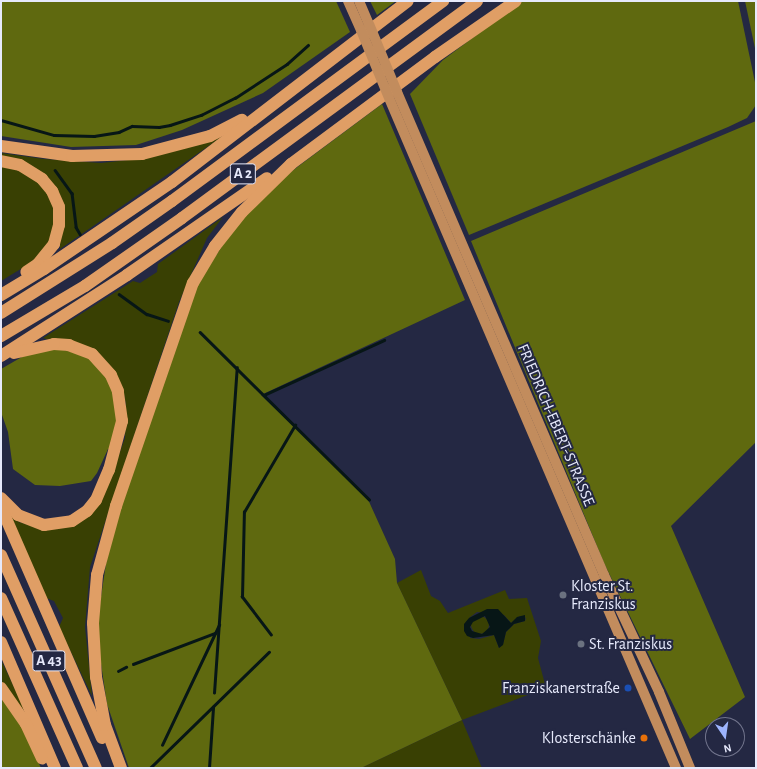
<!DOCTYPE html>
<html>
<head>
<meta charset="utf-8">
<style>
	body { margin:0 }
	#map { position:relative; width:757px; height:769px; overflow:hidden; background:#242843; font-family:"Alegreya Sans",sans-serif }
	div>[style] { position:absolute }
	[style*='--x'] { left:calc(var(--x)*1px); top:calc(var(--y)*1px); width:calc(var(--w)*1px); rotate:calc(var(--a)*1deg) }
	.green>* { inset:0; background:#394003 }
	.round { border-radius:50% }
	.forest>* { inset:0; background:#5f690f }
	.water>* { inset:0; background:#071616 }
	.stream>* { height:2.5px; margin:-1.25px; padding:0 1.25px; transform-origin:1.25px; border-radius:1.25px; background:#071616 }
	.major>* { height:10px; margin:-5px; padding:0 5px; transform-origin:5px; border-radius:5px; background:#c28c5d }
	.highway>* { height:12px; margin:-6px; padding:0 6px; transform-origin:6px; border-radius:6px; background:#e09e65 }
	.major-bridge>* { height:10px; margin:-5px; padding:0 5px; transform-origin:5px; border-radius:5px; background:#c28c5d }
	.dots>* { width:11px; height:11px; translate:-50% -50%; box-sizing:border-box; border:2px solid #242843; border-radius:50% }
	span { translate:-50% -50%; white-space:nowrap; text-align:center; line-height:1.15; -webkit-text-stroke:4px #242843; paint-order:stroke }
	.shield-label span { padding:1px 3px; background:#242843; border:1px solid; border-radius:3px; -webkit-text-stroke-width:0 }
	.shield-label { font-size:15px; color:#e6e9fb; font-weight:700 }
	.street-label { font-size:16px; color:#e6e9fb }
	.poi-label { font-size:16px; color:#e6e9fb }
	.left { translate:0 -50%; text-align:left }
	.right { translate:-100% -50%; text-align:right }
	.frame { position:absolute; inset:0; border:2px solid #e6e9fb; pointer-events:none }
	.north { position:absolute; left:705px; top:717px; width:40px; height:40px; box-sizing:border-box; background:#242843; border:1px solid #72758d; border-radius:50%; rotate:167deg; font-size:11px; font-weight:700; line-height:16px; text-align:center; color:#e6e9fb }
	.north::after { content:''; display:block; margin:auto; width:14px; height:18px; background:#9db4fd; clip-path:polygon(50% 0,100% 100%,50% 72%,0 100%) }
</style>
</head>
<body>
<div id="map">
	<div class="green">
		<div style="clip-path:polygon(223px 136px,60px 249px,60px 198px,1px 156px,1px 153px,44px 159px,101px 163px,146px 158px)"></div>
		<div style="clip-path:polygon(1px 165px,29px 174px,48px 192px,56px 214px,54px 234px,42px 252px,29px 264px,1px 281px)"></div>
		<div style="clip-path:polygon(223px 217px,207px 238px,179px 302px,90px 567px,85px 627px,92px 696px,59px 627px,63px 618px,54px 601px,46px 598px,9px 514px,19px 522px,38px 528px,80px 521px,117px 460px,125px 438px,126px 405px,123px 390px,53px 341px,43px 338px,133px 281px,140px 283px,157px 272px,158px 264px)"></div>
		<div style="clip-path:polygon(evenodd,421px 570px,431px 596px,440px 601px,448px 613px,505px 590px,509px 599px,527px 598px,541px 641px,538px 658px,546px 688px,462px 720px,482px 768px,361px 768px,462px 720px,397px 583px,421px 570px,477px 612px,504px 615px,511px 623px,520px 616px,526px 618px,525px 621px,514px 624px,506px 632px,503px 644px,499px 648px,494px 635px,479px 639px,470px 638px,469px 618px,477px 612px)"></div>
		<div class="round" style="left:471px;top:616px;width:18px;height:18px"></div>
		<div style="clip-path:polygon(1px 660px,28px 716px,1px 682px)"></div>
	</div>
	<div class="forest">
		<div style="clip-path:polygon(1px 1px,336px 1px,350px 32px,263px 93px,182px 130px,136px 145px,71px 147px,1px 136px)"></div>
		<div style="clip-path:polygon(370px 1px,396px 1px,377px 15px)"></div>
		<div style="clip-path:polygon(522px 1px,738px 1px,756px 87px,756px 105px,747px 118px,728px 127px,469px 235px,410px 94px,443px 60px)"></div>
		<div style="clip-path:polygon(745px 1px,756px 1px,756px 53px)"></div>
		<div style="clip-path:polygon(382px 104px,465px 300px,261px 395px,366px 495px,395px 559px,397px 583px,462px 720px,361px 768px,129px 768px,107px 704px,96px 630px,107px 557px,115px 523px,198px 283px,237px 223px,288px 174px)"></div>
		<div style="clip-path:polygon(756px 121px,756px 442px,671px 526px,745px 697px,690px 739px,604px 563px,471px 241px)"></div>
		<div style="clip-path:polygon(46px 350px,64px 350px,82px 355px,91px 359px,110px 382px,118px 415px,112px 449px,108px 449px,97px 473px,91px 481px,60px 486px,35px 485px,13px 469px,8px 432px,1px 412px,1px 369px,27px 354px)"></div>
		<div style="clip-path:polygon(1px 697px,24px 730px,41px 768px,1px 768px)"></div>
	</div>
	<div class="water">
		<div style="clip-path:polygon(evenodd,487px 609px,498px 609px,511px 623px,517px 617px,525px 615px,525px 621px,514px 624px,506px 632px,503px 645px,499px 648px,494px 635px,473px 638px,467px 636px,464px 631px,464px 624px,469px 618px,487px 609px,485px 616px,490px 627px,482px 634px,472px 631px,470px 627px,473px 622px,485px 616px)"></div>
	</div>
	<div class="stream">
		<div style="--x:1;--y:120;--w:55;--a:15.8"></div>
		<div style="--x:54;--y:135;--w:40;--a:1.4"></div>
		<div style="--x:94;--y:136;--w:25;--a:-9"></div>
		<div style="--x:119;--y:132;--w:14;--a:-25"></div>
		<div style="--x:132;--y:126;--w:27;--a:2"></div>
		<div style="--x:159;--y:127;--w:11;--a:-10"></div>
		<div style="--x:170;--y:125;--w:33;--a:-18"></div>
		<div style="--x:201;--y:115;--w:38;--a:-27"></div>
		<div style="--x:235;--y:98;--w:62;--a:-33.2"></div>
		<div style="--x:287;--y:64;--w:28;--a:-42"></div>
		<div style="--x:55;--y:170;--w:29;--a:54"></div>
		<div style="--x:72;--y:193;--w:34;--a:83"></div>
		<div style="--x:76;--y:227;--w:8;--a:60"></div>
		<div style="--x:119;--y:294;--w:34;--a:36"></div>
		<div style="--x:147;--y:314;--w:22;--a:18"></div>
		<div style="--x:200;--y:332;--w:238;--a:44.7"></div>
		<div style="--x:264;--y:395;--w:132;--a:-24.6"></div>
		<div style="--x:271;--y:635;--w:48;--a:-127.3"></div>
		<div style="--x:242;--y:597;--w:85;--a:-88.7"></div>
		<div style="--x:244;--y:512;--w:101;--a:-59.6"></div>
		<div style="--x:133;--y:664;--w:88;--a:-20.7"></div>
		<div style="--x:118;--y:671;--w:9;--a:-27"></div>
		<div style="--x:214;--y:693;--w:326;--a:-86"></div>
		<div style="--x:162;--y:745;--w:133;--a:-64.6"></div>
		<div style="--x:150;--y:768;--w:166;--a:-44.3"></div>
		<div style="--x:209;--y:768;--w:61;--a:-86.2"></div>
	</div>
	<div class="major">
		<div style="--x:348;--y:1;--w:32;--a:66"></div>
		<div style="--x:359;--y:1;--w:25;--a:67"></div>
		<div style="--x:397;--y:92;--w:525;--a:66.8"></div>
		<div style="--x:604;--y:575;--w:129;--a:64.8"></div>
		<div style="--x:659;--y:692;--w:82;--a:67.8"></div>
		<div style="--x:389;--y:98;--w:729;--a:66.81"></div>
	</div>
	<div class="highway">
		<div style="--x:1;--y:146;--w:72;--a:8"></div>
		<div style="--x:72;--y:156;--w:70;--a:-1.6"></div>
		<div style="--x:142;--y:154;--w:70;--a:-14.8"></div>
		<div style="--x:210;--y:136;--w:36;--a:-27"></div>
		<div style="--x:1;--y:161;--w:19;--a:12"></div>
		<div style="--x:20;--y:165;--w:26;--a:32"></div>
		<div style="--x:42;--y:179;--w:16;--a:50"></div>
		<div style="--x:52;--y:191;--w:17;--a:66"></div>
		<div style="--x:59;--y:207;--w:18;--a:90"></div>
		<div style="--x:59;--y:225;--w:20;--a:105"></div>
		<div style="--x:54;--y:244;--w:26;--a:129"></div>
		<div style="--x:38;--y:264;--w:14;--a:146"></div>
		<div style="--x:1;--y:295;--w:50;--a:-31.2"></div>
		<div style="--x:44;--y:269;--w:155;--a:-34.2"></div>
		<div style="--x:172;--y:182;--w:297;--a:-37.5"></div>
		<div style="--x:1;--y:313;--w:131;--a:-32.2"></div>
		<div style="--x:112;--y:243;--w:73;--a:-35"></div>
		<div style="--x:172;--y:201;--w:337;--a:-36.4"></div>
		<div style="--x:1;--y:336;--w:98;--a:-30.8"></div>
		<div style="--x:85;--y:286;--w:118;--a:-35"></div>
		<div style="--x:182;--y:218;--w:366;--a:-36.3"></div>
		<div style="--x:1;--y:356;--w:150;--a:-32.7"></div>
		<div style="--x:127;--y:275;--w:170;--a:-34.7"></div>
		<div style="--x:1;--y:498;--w:24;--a:45"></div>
		<div style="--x:18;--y:515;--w:28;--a:21"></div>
		<div style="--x:44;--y:525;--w:28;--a:-8"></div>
		<div style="--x:72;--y:521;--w:18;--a:-34"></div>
		<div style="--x:87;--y:511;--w:14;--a:-51"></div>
		<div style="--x:96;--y:500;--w:33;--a:-67"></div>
		<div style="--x:109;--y:470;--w:51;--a:-75.1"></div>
		<div style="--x:122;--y:421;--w:30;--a:-98"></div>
		<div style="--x:118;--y:391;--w:17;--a:-114"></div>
		<div style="--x:111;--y:375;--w:28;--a:-132"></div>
		<div style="--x:92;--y:354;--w:25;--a:-159"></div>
		<div style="--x:69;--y:345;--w:15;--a:-176"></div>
		<div style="--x:54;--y:344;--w:41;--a:167.3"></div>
		<div style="--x:1;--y:507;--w:252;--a:66.4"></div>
		<div style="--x:1;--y:555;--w:233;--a:66"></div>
		<div style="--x:1;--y:598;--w:186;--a:65.9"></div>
		<div style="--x:1;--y:642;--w:137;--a:66.8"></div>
		<div style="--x:1;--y:688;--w:44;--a:55.2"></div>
		<div style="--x:26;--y:724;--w:38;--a:65"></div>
		<div style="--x:121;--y:768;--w:46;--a:-110.4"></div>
		<div style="--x:105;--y:725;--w:49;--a:-100.6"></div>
		<div style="--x:96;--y:677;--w:54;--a:-93.2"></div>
		<div style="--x:93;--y:623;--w:48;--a:-85.2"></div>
		<div style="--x:97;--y:575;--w:72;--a:-74.6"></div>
		<div style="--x:116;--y:506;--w:236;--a:-71"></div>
		<div style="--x:193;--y:283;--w:43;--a:-59.3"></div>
		<div style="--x:215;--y:246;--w:43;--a:-51.5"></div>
		<div style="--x:242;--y:212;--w:69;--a:-44.4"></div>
		<div style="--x:291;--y:164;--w:179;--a:-36.6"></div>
		<div style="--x:435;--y:57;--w:98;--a:-34.7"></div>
	</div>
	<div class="major-bridge">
		<div style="--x:369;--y:24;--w:74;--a:67.6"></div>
		<div style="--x:361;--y:30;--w:74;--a:67.6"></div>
	</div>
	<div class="dots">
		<div style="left:563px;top:595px;background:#6b7280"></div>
		<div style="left:581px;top:644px;background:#6b7280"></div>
		<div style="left:628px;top:688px;background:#1a4fb4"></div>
		<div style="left:644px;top:738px;background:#e8710a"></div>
	</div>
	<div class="shield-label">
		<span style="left:243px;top:174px">A 2</span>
		<span style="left:49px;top:661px">A 43</span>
	</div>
	<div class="street-label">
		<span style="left:556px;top:425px;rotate:67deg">FRIEDRICH-EBERT-STRASSE</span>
	</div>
	<div class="poi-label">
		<span class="left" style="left:571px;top:595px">Kloster St.<br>Franziskus</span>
		<span class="left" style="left:589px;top:644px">St. Franziskus</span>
		<span class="right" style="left:620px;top:688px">Franziskanerstraße</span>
		<span class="right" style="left:636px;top:738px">Klosterschänke</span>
	</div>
	<div class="frame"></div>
	<div class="north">N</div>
</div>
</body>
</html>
